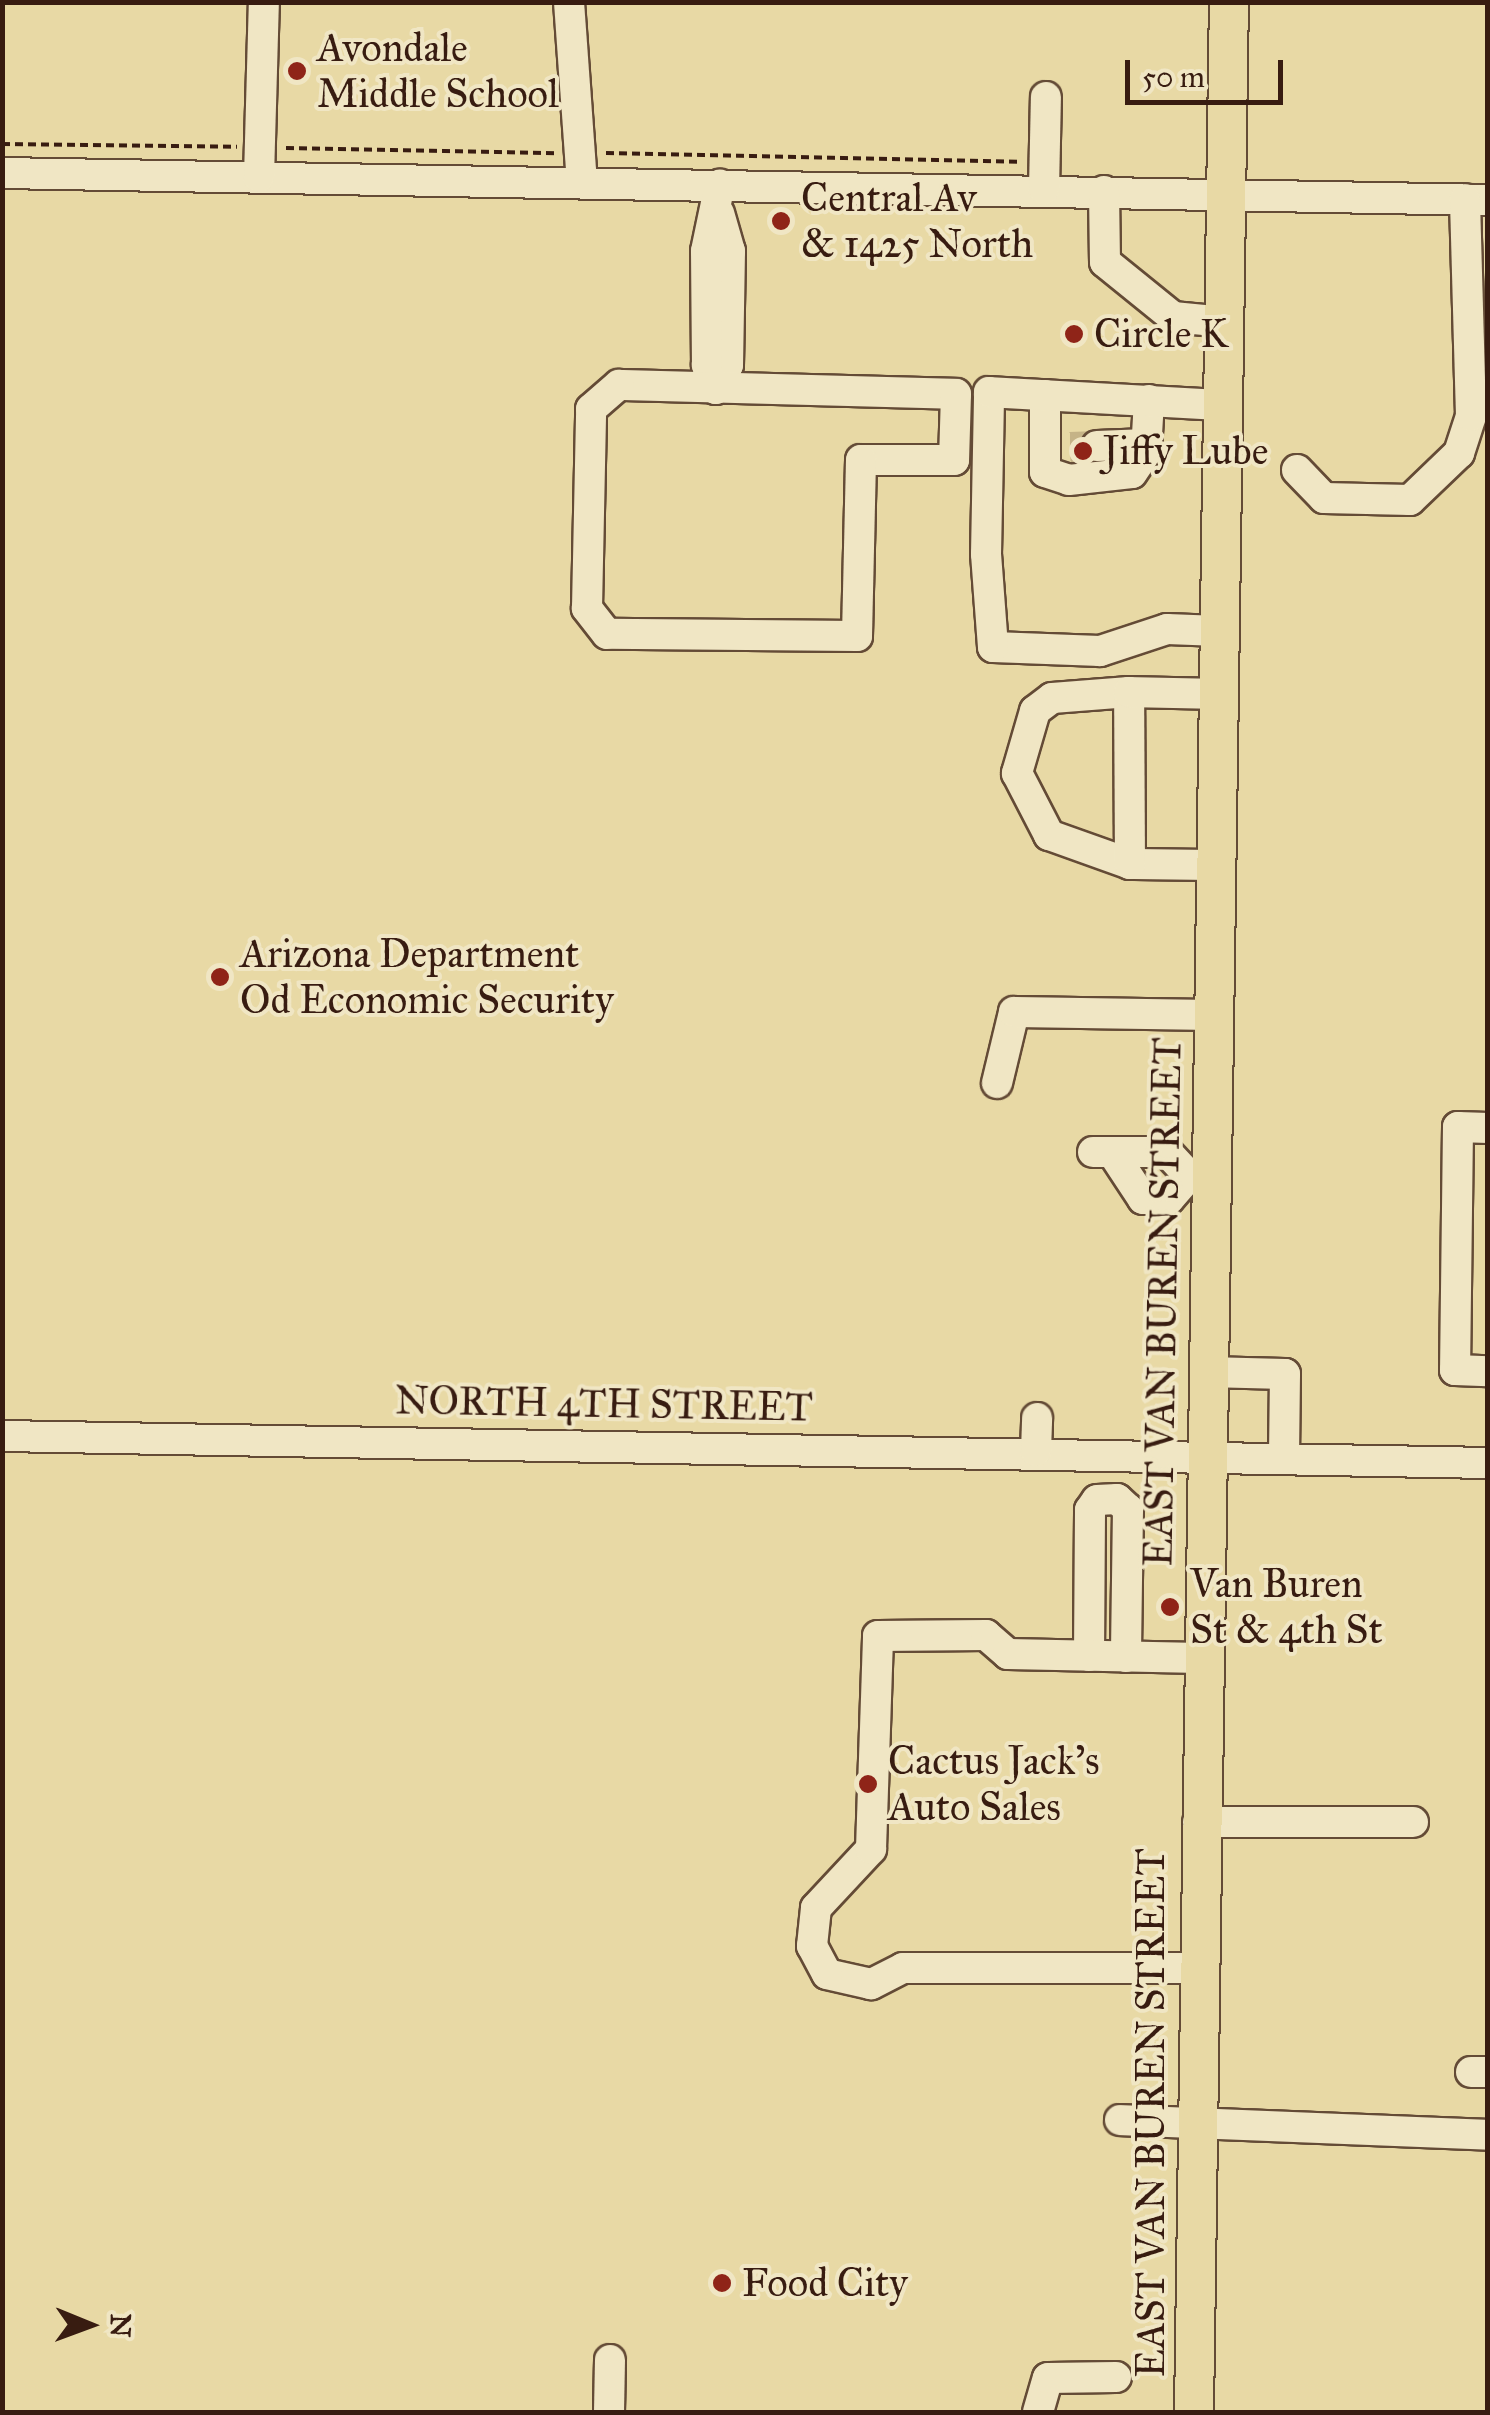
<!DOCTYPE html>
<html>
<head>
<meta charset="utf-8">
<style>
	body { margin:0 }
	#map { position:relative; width:1490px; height:2415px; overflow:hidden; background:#e8d9a5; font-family:"IM FELL Great Primer",serif }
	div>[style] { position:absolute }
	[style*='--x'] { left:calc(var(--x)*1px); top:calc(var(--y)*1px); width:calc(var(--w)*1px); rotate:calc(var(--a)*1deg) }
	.minor-tunnel>* { height:30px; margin-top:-15px; transform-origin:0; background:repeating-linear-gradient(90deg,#c5b387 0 30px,transparent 0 45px) }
	.path>* { height:4px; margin-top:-2px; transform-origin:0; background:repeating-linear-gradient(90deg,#381c11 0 8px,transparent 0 13px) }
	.roads { filter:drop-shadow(2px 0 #644b36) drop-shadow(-2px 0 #644b36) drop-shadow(0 2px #644b36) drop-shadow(0 -2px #644b36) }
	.minor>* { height:30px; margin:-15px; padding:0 15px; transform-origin:15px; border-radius:15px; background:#f0e6c4 }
	.major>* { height:38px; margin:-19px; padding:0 19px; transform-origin:19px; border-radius:19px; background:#e8d9a5 }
	.dots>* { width:28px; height:28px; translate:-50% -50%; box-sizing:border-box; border:5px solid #f0e6c4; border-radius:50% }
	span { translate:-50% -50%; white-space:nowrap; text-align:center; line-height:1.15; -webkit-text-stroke:8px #f0e6c4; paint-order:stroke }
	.poi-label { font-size:40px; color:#381c11 }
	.left { translate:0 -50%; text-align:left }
	.street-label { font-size:40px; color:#381c11 }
	.frame { position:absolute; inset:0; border:5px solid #381c11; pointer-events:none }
	.north { position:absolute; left:40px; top:2275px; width:100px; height:100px; -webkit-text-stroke:8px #f0e6c4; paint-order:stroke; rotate:91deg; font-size:28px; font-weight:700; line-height:40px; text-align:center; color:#381c11 }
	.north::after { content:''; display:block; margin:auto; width:35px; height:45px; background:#381c11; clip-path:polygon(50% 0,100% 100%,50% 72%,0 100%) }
	.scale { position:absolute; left:1125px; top:60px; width:158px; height:45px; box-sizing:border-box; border:5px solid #381c11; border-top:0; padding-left:12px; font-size:30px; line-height:35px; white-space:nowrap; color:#381c11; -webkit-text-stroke:8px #f0e6c4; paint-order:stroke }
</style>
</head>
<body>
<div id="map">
	<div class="minor-tunnel">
		<div style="--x:1070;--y:447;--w:27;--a:-2"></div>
	</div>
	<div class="path">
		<div style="--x:2;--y:144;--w:235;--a:0.7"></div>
		<div style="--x:286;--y:148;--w:271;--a:1.1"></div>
		<div style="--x:606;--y:153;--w:416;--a:1.2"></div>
	</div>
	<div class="roads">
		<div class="minor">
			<div style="--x:569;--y:2;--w:180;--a:85.9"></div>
			<div style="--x:2;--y:173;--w:1486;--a:1.04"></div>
			<div style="--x:259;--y:177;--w:175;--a:-88.4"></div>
			<div style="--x:1044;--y:189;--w:92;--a:-88.8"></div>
			<div style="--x:1104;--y:191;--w:71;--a:89.2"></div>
			<div style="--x:1105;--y:262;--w:87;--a:39"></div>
			<div style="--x:1173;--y:317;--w:52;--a:5.5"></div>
			<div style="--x:719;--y:213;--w:40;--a:74"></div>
			<div style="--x:730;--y:251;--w:114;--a:91"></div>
			<div style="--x:728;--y:365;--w:27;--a:117"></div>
			<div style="--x:716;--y:389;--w:26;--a:-111"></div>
			<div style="--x:707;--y:365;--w:114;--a:-90.5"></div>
			<div style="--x:706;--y:251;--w:68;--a:-78.2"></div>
			<div style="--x:619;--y:385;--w:337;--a:1.5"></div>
			<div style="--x:956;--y:394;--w:66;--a:91.7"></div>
			<div style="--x:954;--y:460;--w:93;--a:180"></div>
			<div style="--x:861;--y:460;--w:176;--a:91.3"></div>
			<div style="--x:857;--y:636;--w:250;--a:-179.5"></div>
			<div style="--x:607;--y:634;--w:33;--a:-128"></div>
			<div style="--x:587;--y:608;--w:199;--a:-88.8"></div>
			<div style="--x:591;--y:409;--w:37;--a:-41"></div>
			<div style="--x:1045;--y:395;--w:77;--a:90"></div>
			<div style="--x:1045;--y:472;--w:25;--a:18"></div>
			<div style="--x:1069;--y:480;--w:63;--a:-6.3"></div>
			<div style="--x:1132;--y:473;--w:25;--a:-56"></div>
			<div style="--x:1146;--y:452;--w:52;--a:-86.7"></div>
			<div style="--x:1097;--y:446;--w:50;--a:-2.3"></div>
			<div style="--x:1297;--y:470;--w:39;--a:46"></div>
			<div style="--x:1324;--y:498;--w:86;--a:1.3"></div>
			<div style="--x:1410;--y:500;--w:68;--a:-43.8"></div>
			<div style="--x:1459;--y:453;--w:39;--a:-72"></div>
			<div style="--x:1471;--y:416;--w:217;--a:-91.6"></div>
			<div style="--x:1219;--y:631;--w:52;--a:-177.8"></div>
			<div style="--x:1167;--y:629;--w:71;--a:161.8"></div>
			<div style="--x:1100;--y:651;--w:107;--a:-177.9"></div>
			<div style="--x:993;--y:647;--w:93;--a:-94.3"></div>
			<div style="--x:986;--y:554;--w:162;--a:-88.9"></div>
			<div style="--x:989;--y:392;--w:234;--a:3.2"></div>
			<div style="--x:1129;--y:692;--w:77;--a:175.5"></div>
			<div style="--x:1052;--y:698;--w:21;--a:143"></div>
			<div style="--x:1035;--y:711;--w:65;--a:106.2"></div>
			<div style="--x:1017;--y:773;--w:70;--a:62.7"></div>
			<div style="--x:1049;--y:835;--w:86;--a:19.7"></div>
			<div style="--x:1215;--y:865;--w:85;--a:-179.3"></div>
			<div style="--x:1130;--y:864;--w:172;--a:-90.3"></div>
			<div style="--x:1129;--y:692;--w:89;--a:1.3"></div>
			<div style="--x:997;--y:1083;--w:73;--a:-76.5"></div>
			<div style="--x:1014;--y:1012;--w:199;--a:0.9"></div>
			<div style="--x:1488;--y:1128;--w:30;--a:-178"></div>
			<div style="--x:1458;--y:1127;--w:243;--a:90.7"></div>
			<div style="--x:1455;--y:1370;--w:33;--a:2"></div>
			<div style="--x:1093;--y:1152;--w:74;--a:0"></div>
			<div style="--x:1167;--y:1152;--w:33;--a:47"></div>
			<div style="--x:1189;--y:1176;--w:30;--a:131"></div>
			<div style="--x:1169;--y:1199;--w:26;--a:180"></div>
			<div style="--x:1143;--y:1199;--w:56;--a:-123.4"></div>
			<div style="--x:1207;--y:1372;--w:78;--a:1.5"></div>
			<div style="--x:1285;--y:1374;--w:83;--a:90.7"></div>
			<div style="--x:2;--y:1436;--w:1486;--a:1.04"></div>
			<div style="--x:1036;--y:1451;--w:33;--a:-88"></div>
			<div style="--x:1089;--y:1656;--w:146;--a:-89.6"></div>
			<div style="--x:1090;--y:1510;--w:12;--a:-55"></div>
			<div style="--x:1097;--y:1500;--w:20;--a:-3"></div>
			<div style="--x:1117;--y:1499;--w:15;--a:42"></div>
			<div style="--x:1128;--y:1509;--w:148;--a:90.8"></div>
			<div style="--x:1198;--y:1822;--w:215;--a:0"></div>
			<div style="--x:1197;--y:1968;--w:294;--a:180"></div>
			<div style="--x:903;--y:1968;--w:36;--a:153"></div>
			<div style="--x:871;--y:1984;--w:45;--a:-167.2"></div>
			<div style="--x:827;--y:1974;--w:32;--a:-118"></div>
			<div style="--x:812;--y:1946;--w:38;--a:-84"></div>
			<div style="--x:816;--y:1908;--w:81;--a:-47"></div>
			<div style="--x:871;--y:1849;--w:213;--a:-88.1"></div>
			<div style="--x:878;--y:1636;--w:108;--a:-0.5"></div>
			<div style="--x:986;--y:1635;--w:29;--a:41"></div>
			<div style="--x:1008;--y:1654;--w:193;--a:1.2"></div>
			<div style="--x:1471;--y:2072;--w:17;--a:0"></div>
			<div style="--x:1120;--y:2120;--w:368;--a:2.3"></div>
			<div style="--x:609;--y:2412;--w:52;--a:-88.9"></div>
			<div style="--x:1038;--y:2412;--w:35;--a:-74"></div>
			<div style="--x:1048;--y:2378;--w:68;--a:-0.8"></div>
		</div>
		<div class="major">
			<div style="--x:1194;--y:2412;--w:2410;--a:-89.17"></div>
		</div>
	</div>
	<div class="dots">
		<div style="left:297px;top:71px;background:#8f2418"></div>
		<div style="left:781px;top:221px;background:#8f2418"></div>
		<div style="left:1074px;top:334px;background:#8f2418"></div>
		<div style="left:1083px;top:451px;background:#8f2418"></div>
		<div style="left:220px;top:977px;background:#8f2418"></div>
		<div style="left:1170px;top:1607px;background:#8f2418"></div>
		<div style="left:868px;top:1784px;background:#8f2418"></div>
		<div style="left:722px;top:2283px;background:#8f2418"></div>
	</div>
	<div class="poi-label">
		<span class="left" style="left:317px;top:71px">Avondale<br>Middle School</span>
		<span class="left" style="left:801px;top:221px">Central Av<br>&amp; 1425 North</span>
		<span class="left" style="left:1094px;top:334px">Circle K</span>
		<span class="left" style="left:1103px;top:451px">Jiffy Lube</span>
		<span class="left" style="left:240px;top:977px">Arizona Department<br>Od Economic Security</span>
		<span class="left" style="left:1190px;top:1607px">Van Buren<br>St &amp; 4th St</span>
		<span class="left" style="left:888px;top:1784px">Cactus Jack's<br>Auto Sales</span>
		<span class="left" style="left:742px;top:2283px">Food City</span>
	</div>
	<div class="street-label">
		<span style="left:1163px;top:1302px;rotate:-89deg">EAST VAN BUREN STREET</span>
		<span style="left:604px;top:1404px;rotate:1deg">NORTH 4TH STREET</span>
		<span style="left:1151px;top:2113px;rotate:-90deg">EAST VAN BUREN STREET</span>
	</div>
	<div class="frame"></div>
	<div class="north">N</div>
	<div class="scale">50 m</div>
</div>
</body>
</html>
